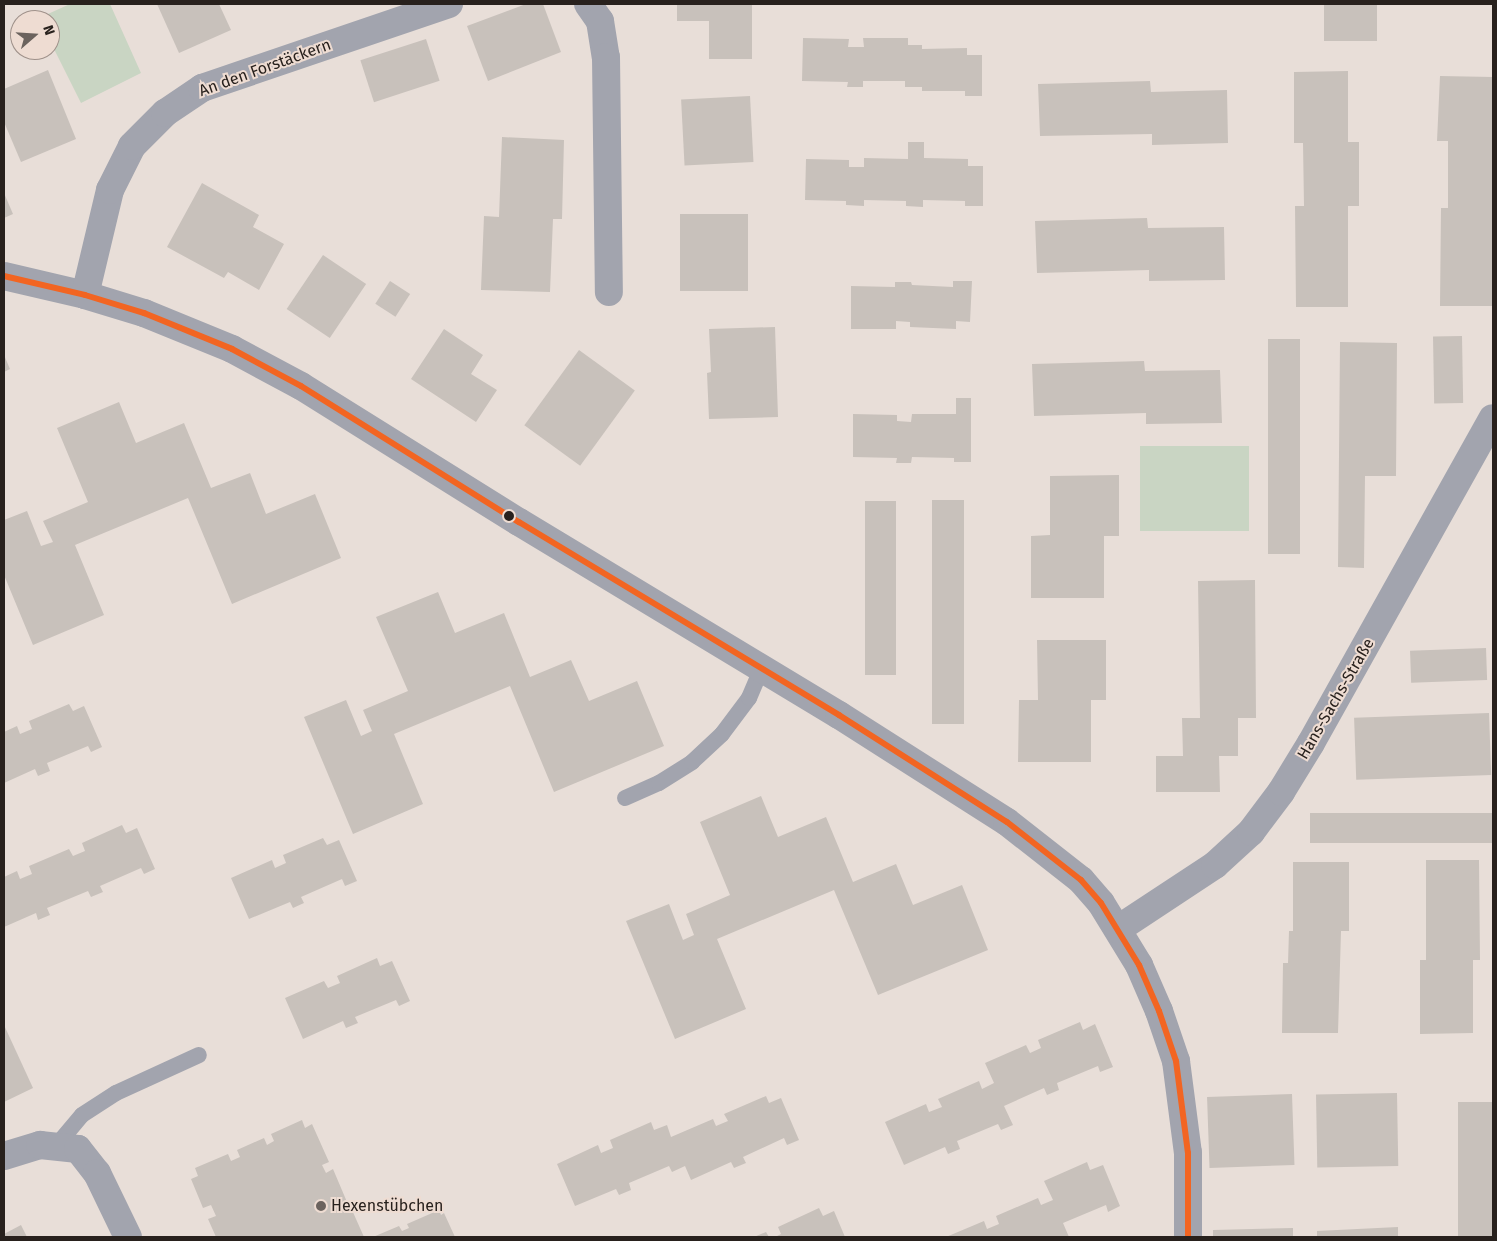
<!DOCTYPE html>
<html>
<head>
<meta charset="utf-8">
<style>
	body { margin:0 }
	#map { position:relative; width:1497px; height:1241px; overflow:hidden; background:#e8ded8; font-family:"Fira Sans",sans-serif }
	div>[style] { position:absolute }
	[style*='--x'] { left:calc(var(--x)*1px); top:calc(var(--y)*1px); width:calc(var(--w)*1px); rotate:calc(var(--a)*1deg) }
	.green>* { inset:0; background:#c9d5c3; transform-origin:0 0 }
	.building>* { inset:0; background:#c8c1bb; transform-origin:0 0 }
	.lane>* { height:16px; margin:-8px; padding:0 8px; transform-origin:8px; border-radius:8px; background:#a2a4ae }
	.street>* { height:28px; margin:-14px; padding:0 14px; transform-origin:14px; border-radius:14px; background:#a2a4ae }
	.bus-1>* { height:6px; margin:-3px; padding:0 3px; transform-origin:3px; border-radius:3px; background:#f26522 }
	.dots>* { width:14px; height:14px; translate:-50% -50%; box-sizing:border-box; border:2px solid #eedcd2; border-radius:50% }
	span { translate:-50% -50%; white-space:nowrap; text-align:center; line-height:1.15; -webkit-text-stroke:4px #eedcd2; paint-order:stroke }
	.street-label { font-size:16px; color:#28211d }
	.poi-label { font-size:16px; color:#28211d }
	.left { translate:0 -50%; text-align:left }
	.frame { position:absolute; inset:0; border:5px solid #28211d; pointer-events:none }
	.north { position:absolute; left:10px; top:10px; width:50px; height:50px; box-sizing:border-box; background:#eedcd2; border:1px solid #9f918a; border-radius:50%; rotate:71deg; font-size:14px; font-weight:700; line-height:20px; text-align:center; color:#28211d }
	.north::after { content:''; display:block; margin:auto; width:18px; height:22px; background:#6b635e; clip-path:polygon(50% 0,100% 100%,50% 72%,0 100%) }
</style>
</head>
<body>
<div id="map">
	<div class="green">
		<div style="clip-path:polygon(70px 4px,110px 4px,141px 73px,81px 103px,50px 41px,50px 20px,40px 20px,39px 18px)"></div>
		<div style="left:1140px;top:446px;width:109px;height:85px"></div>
	</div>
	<div class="building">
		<div style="clip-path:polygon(157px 4px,219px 4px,231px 30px,179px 53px)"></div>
		<div style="clip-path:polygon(526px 4px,543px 4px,561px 52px,488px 81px,467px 26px)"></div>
		<div style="clip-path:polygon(677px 4px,752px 4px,752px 59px,709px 59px,709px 21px,677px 21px)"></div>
		<div style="left:1324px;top:4px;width:53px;height:37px"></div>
		<div style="clip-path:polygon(803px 38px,849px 39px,848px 47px,864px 47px,863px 38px,908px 38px,908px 45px,922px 45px,922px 49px,967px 48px,967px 55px,982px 55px,982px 96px,965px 96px,965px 91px,922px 91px,922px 87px,905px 87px,905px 81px,863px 81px,863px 87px,847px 87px,848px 82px,802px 81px)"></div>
		<div style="left:426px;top:39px;width:44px;height:69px;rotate:72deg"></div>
		<div style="clip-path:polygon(48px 70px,76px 139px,21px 162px,4px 122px,4px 89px)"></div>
		<div style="clip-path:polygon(1348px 71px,1348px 142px,1359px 142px,1359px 206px,1348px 206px,1348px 307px,1296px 307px,1295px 206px,1304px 206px,1303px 143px,1294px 143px,1294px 72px)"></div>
		<div style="clip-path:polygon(1440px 76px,1493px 77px,1493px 306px,1440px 306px,1441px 208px,1448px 208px,1448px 141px,1437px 141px)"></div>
		<div style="clip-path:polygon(1150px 81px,1151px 92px,1227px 90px,1228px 143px,1152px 145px,1152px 134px,1040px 136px,1038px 84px)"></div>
		<div style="left:750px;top:96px;width:66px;height:69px;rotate:87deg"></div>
		<div style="clip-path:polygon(502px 137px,564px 140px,562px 219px,553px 219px,550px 292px,481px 290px,484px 216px,499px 217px)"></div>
		<div style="clip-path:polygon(908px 142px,924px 142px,924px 158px,968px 159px,968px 166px,983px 166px,983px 206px,965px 206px,965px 201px,923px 200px,923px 207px,906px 206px,906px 201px,864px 200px,864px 206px,846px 205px,846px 201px,805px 200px,806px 159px,849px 160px,849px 167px,864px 167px,864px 158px,908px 159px)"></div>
		<div style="clip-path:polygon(202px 183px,259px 215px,253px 227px,284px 244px,259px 290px,228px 272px,224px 278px,167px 247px)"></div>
		<div style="clip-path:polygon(4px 193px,13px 214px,4px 218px)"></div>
		<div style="left:680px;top:214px;width:68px;height:77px"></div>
		<div style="clip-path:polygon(1147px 218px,1148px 228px,1224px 227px,1225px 280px,1149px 281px,1149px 270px,1037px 273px,1035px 221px)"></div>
		<div style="left:323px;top:255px;width:52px;height:65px;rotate:34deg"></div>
		<div style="left:390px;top:281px;width:24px;height:27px;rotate:33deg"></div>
		<div style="clip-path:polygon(953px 281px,972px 281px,970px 322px,956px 321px,956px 329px,910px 327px,910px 322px,896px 321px,896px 329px,851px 329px,851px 286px,895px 287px,895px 282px,911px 282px,912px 285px,953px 287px)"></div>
		<div style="clip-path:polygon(775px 327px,778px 417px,709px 419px,707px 373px,711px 372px,709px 329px)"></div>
		<div style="clip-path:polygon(444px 329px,483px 355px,471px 374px,497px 390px,476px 422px,411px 379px)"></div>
		<div style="left:1462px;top:336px;width:67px;height:29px;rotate:89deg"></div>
		<div style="left:1300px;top:339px;width:215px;height:32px;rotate:90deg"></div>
		<div style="clip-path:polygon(1340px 342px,1397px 343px,1396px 476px,1365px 476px,1364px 568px,1338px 567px)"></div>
		<div style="left:579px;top:350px;width:69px;height:93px;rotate:36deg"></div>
		<div style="clip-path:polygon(4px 355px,10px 369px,4px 372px)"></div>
		<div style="clip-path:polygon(1144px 361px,1145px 371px,1220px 370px,1222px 423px,1146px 424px,1146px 413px,1034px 416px,1032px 364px)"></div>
		<div style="clip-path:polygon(956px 398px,971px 398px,971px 462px,954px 462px,954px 458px,912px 457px,911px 463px,896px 463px,897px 458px,853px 457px,853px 414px,897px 415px,897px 421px,911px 422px,912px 414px,956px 414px)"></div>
		<div style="clip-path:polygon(119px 402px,136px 443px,184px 423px,211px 488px,250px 473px,266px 514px,315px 494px,341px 558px,232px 604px,188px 498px,75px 545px,104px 615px,33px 645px,4px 575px,4px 520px,27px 511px,41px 546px,53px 542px,43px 521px,88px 502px,57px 428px)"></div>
		<div style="clip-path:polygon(1119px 475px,1119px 536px,1104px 536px,1104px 598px,1031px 598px,1031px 536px,1050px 535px,1050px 476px)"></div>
		<div style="left:964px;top:500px;width:224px;height:32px;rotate:90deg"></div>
		<div style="left:865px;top:501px;width:31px;height:174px"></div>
		<div style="clip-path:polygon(1255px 580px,1256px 718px,1238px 718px,1238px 756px,1219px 756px,1220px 792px,1156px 792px,1156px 756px,1183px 756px,1182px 718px,1200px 718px,1198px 581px)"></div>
		<div style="clip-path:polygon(438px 592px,455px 633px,504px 613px,530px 677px,571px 660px,589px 701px,637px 681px,664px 746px,554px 792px,510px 686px,394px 734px,423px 804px,353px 834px,304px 717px,346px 700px,361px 736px,372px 731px,363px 710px,408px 691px,376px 617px)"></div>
		<div style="clip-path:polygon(1037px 640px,1106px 640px,1106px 700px,1091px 700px,1091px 762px,1018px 762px,1019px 700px,1038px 700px)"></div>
		<div style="left:1486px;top:648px;width:32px;height:76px;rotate:88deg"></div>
		<div style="clip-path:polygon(69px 704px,73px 711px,84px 706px,102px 747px,91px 752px,88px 746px,47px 763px,50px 771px,38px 776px,35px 769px,4px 783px,4px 732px,17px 726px,20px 734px,32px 729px,29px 721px)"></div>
		<div style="left:1489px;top:713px;width:62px;height:135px;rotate:88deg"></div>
		<div style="clip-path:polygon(761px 796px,778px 837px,826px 817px,853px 882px,896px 864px,913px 905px,962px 885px,988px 950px,878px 995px,834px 890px,717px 939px,746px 1009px,675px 1039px,626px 921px,669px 904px,683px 940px,694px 935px,686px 914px,730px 895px,700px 822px)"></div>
		<div style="left:1310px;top:813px;width:182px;height:30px"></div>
		<div style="clip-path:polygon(122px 825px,126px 833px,137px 828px,155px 869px,144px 874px,141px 868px,100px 886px,103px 892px,91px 897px,88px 891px,47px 908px,50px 915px,38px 920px,36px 913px,4px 927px,4px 877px,17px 871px,20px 879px,32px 874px,29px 866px,69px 849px,73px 856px,85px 851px,82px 843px)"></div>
		<div style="clip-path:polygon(323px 838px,327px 845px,339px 840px,357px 881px,345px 886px,342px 879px,301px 897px,304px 903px,293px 908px,290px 902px,249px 919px,231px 878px,272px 860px,275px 868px,286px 863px,283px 855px)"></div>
		<div style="clip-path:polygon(1426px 860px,1479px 860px,1480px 960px,1473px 960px,1473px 1033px,1420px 1034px,1420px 960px,1426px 960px)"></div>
		<div style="clip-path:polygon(1293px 862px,1349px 862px,1349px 931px,1341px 931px,1338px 1033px,1282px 1033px,1283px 963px,1288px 963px,1289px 931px,1293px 931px)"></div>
		<div style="clip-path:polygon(377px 958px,380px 966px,392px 961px,410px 1001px,399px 1006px,396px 1000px,355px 1017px,358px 1023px,346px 1028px,343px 1021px,303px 1039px,285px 998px,324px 981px,328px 988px,340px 983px,337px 976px)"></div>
		<div style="clip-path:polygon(1080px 1022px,1083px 1030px,1095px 1024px,1113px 1067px,1100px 1072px,1098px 1066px,1057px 1083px,1059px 1090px,1047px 1095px,1044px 1088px,1004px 1106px,1013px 1125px,1001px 1130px,998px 1124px,957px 1141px,960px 1149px,948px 1154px,945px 1147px,904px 1165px,885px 1122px,926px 1104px,929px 1112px,942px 1107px,938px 1099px,979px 1081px,982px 1089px,994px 1083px,985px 1063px,1026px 1045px,1030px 1053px,1041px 1048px,1038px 1040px)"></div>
		<div style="clip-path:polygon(4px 1025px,33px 1088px,4px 1102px)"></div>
		<div style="left:1397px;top:1093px;width:73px;height:81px;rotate:89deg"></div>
		<div style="left:1292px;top:1094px;width:71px;height:85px;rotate:88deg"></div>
		<div style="clip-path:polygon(766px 1096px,769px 1103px,781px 1098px,799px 1140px,787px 1145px,784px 1138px,743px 1157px,746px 1163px,734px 1168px,731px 1162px,691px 1180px,685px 1166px,672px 1172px,669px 1166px,629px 1183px,631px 1190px,619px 1195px,616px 1189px,575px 1206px,557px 1164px,598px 1145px,601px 1153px,613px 1148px,610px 1140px,651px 1122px,654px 1130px,667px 1125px,671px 1137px,713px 1119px,716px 1126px,728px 1121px,724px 1114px)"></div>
		<div style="left:1458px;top:1102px;width:35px;height:135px"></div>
		<div style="clip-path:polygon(302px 1120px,305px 1128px,312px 1124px,329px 1162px,322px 1165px,326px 1173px,333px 1169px,347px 1202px,341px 1205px,344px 1213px,352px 1210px,364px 1237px,216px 1237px,208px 1219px,216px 1216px,211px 1205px,203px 1208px,191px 1179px,198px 1176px,195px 1168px,228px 1154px,231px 1161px,240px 1157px,237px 1150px,264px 1138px,267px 1145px,274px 1141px,271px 1134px)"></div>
		<div style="clip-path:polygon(1087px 1162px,1090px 1170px,1103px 1165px,1120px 1206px,1108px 1212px,1106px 1205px,1063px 1223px,1069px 1237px,946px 1237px,984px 1221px,987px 1229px,999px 1224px,996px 1216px,1038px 1198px,1041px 1205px,1053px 1200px,1044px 1181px)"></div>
		<div style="clip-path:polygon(819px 1208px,823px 1216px,834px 1211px,845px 1237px,775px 1237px,781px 1234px,778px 1227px)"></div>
		<div style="clip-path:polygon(439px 1210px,441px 1215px,444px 1213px,455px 1237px,373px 1237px,399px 1226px,402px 1231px,409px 1228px,407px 1224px)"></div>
		<div style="clip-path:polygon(21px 1225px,27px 1237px,4px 1237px,4px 1234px)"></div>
		<div style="clip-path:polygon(1398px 1227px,1398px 1237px,1317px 1237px,1317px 1231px)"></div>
		<div style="clip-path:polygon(1293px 1228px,1293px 1237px,1213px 1237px,1213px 1230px)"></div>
		<div style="clip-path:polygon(766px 1232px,769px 1237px,754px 1237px)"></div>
	</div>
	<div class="lane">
		<div style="--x:625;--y:798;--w:37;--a:-24"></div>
		<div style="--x:659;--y:783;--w:39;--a:-32"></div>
		<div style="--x:692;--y:762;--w:41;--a:-43"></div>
		<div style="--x:722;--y:734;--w:45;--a:-53.1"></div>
		<div style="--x:749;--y:698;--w:33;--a:-67"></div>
		<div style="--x:56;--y:1146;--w:40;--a:-50"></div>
		<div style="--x:82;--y:1115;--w:40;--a:-32.9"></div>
		<div style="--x:116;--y:1093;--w:91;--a:-24.6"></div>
	</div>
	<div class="street">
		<div style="--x:588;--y:4;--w:21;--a:55"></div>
		<div style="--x:600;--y:21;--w:36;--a:81"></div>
		<div style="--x:606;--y:57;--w:235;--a:89.3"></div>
		<div style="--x:4;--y:276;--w:83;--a:13.2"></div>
		<div style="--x:85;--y:295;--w:62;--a:17"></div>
		<div style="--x:144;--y:313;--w:95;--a:22.2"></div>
		<div style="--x:232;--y:349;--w:78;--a:28.2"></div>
		<div style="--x:301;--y:386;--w:257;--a:32"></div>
		<div style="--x:519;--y:522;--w:374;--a:31.1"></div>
		<div style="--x:839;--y:715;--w:199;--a:32.5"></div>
		<div style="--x:1007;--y:822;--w:94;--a:38.1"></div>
		<div style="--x:1081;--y:880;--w:30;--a:49"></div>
		<div style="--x:1101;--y:903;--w:73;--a:58.5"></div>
		<div style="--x:1139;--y:965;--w:50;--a:66.5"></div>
		<div style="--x:1159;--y:1011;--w:53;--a:71.2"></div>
		<div style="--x:1176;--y:1061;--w:93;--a:82.6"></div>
		<div style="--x:1188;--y:1153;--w:84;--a:90"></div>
		<div style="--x:85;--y:295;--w:108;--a:-76.6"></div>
		<div style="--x:110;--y:190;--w:49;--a:-63.4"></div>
		<div style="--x:132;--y:146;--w:47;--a:-45"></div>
		<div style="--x:165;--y:113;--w:45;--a:-34"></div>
		<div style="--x:202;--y:88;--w:261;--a:-18.8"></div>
		<div style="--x:1118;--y:929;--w:116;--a:-33.4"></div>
		<div style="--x:1215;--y:865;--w:49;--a:-42.5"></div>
		<div style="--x:1251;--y:832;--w:50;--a:-53.1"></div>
		<div style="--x:1281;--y:792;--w:57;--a:-58.5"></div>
		<div style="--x:1311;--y:743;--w:372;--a:-60.8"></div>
		<div style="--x:4;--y:1156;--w:38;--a:-17"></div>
		<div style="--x:40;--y:1145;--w:38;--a:6"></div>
		<div style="--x:78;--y:1149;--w:31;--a:52"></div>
		<div style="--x:97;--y:1173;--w:71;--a:64.2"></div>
	</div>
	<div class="bus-1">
		<div style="--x:4;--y:276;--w:83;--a:13.2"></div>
		<div style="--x:85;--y:295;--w:62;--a:17"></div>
		<div style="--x:144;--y:313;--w:95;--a:22.2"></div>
		<div style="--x:232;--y:349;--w:78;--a:28.2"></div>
		<div style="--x:301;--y:386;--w:257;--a:32"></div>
		<div style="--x:519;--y:522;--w:374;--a:31.1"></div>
		<div style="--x:839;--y:715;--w:199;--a:32.5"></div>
		<div style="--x:1007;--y:822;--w:94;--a:38.1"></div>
		<div style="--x:1081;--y:880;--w:30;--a:49"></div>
		<div style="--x:1101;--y:903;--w:73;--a:58.5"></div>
		<div style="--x:1139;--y:965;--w:50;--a:66.5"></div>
		<div style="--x:1159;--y:1011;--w:53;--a:71.2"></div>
		<div style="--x:1176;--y:1061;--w:93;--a:82.6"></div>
		<div style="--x:1188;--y:1153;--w:84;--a:90"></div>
	</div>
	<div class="dots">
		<div style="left:509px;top:516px;background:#28211d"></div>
		<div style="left:321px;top:1206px;background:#6b635e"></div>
	</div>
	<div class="street-label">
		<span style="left:265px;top:68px;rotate:-20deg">An den Forstäckern</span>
		<span style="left:1336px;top:699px;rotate:-60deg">Hans-Sachs-Straße</span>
	</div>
	<div class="poi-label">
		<span class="left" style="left:331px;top:1206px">Hexenstübchen</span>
	</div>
	<div class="frame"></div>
	<div class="north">N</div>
</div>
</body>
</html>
